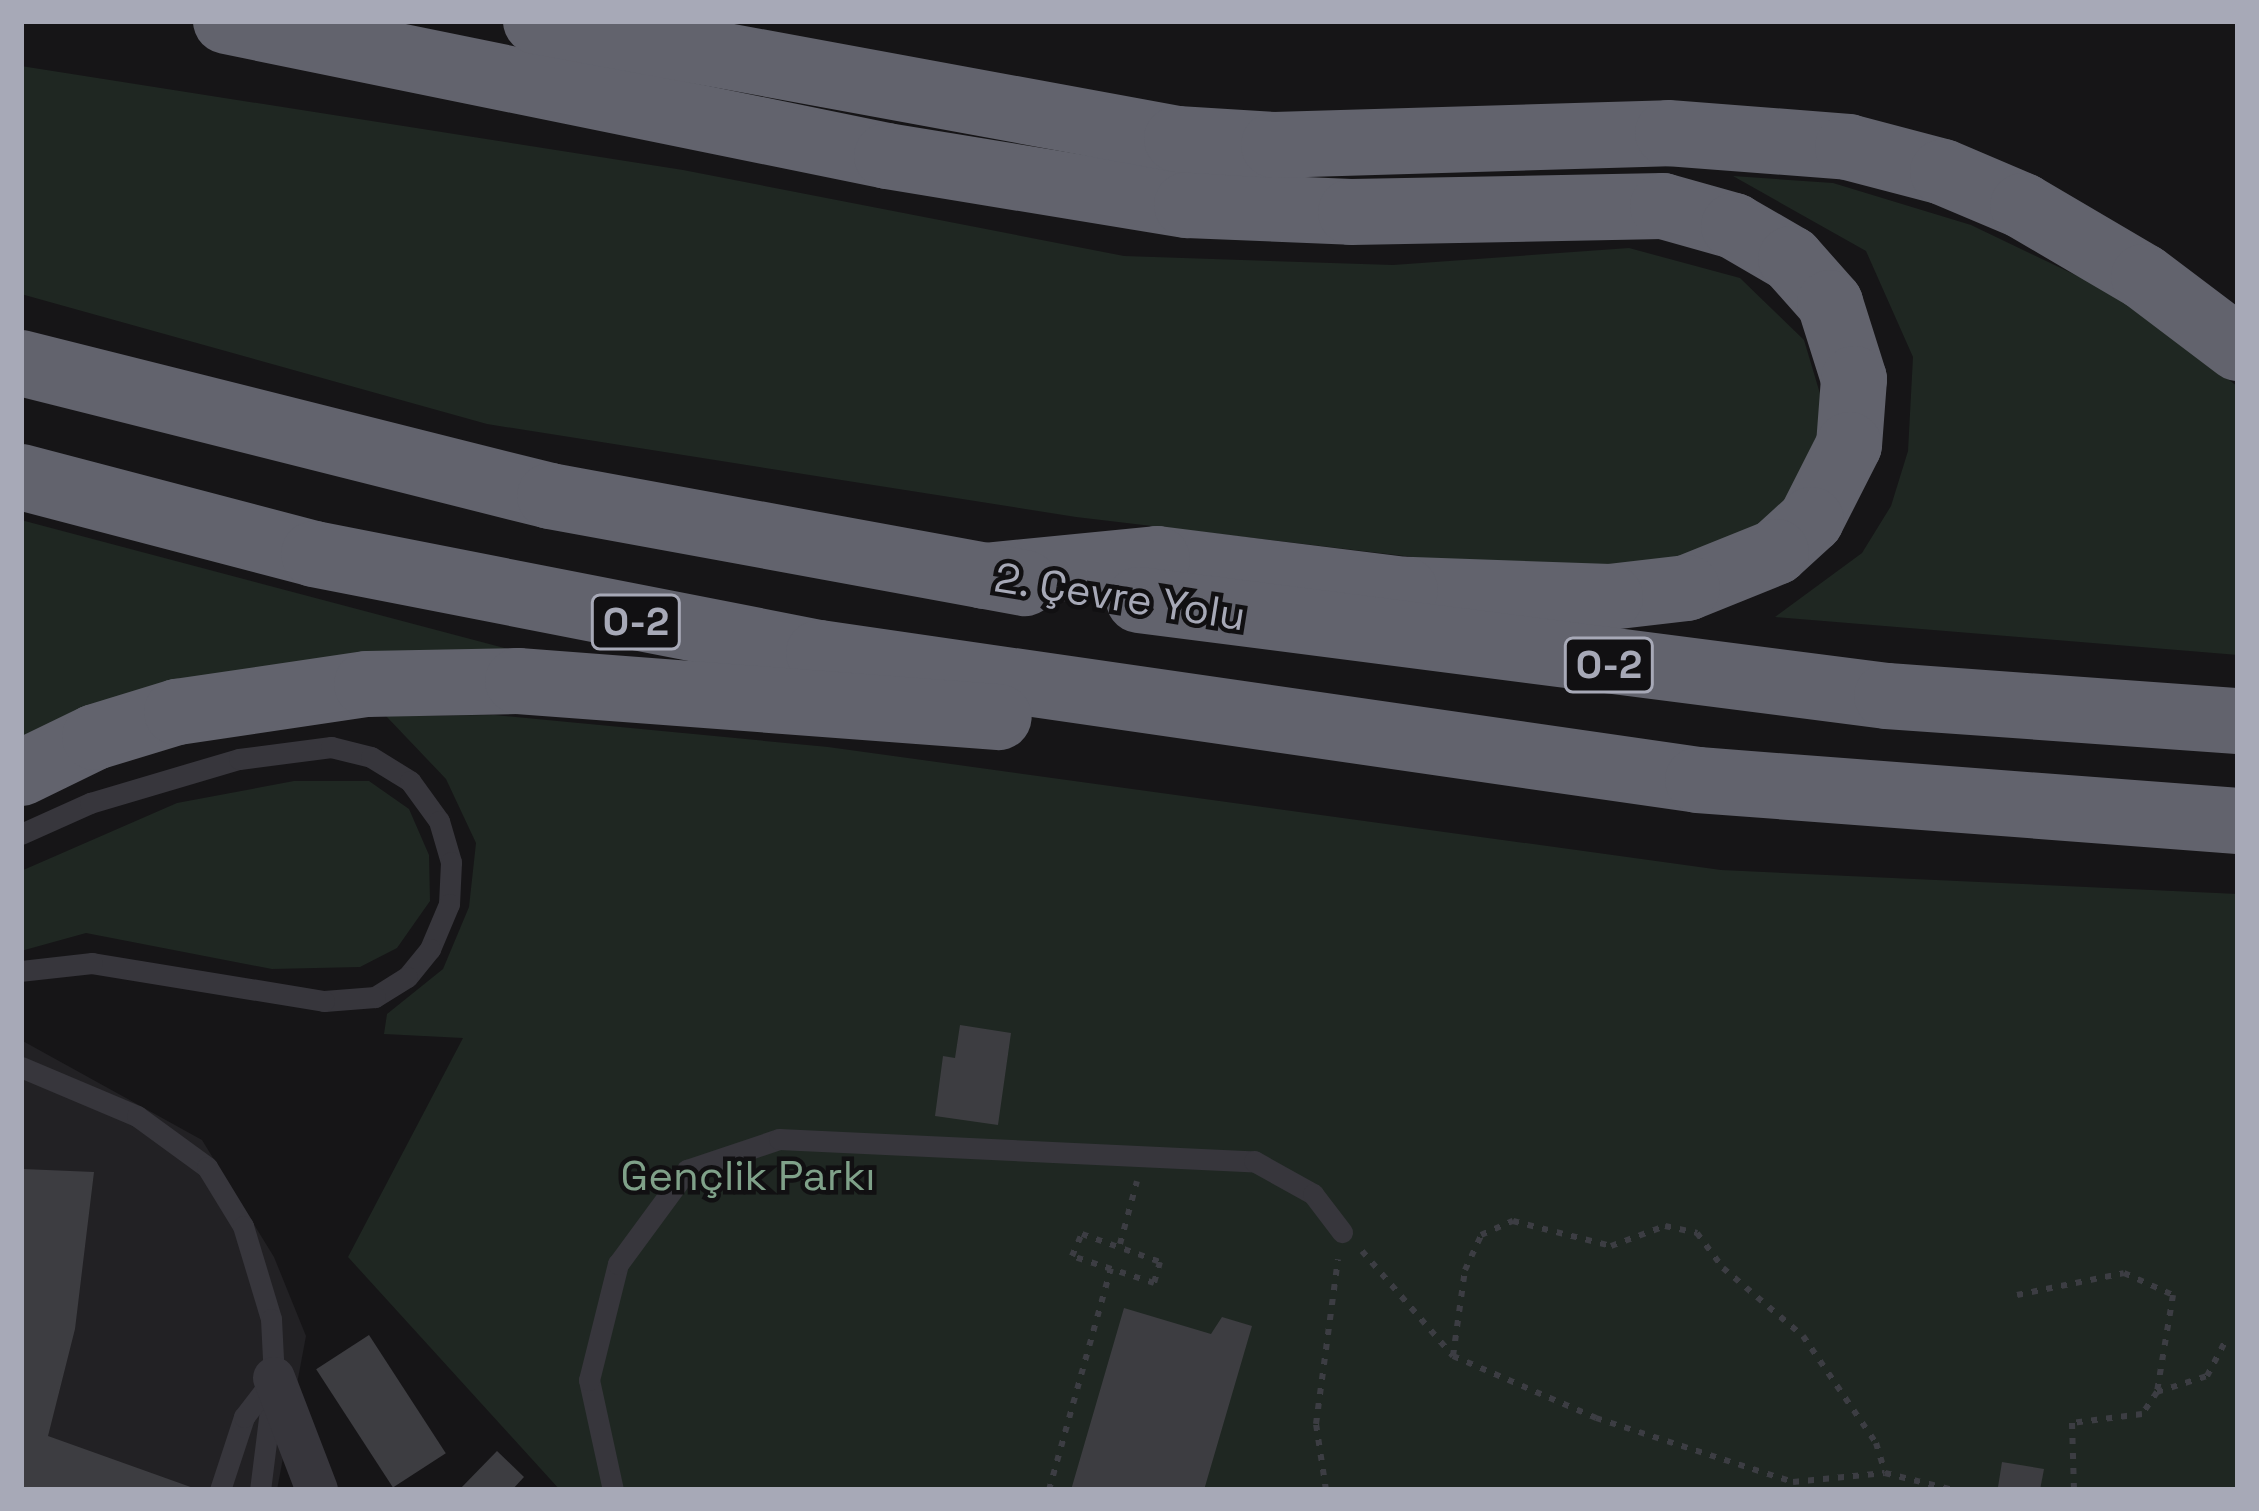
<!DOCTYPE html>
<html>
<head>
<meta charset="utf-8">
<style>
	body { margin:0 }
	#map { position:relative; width:2259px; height:1511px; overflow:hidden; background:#161517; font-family:"Space Grotesk",sans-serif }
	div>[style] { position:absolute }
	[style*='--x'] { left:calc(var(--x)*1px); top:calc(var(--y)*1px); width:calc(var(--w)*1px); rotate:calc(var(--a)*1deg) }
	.built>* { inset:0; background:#222124 }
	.green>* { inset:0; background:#1f2722 }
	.building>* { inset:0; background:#3d3d41; transform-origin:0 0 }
	.path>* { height:6px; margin-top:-3px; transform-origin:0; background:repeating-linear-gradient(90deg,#3c3d43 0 6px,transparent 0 15px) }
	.lane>* { height:21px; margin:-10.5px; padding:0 10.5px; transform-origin:10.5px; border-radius:10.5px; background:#37363c }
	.street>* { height:42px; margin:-21px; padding:0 21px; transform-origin:21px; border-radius:21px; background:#37363c }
	.highway>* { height:66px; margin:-33px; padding:0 33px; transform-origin:33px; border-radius:33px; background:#62636d }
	span { translate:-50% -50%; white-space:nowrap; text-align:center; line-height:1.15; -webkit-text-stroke:9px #111012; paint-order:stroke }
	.shield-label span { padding:3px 9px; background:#111012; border:3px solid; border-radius:9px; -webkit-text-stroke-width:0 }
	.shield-label { font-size:39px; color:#a7a9b7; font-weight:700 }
	.street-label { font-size:42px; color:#a7a9b7 }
	.park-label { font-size:42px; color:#7fa189 }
	.frame { position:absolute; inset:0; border:24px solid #a7a9b7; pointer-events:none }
</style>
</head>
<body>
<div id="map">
	<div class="built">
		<div style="clip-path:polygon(21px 1040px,202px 1140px,274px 1257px,306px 1336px,277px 1490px,21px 1490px)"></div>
	</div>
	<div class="green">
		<div style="clip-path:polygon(21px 66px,683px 170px,1124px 256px,1393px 265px,1629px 248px,1740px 278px,1804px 340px,1824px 407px,1804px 492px,1733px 546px,1573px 576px,1076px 517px,487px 424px,21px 294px)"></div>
		<div style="clip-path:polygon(1733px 176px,1833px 183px,1971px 225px,2132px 302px,2238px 387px,2238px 655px,1775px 617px,1862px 553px,1891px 506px,1908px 451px,1913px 357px,1866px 251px)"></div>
		<div style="clip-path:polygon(21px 520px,512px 650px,21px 744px)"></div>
		<div style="clip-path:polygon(495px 715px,828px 747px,1721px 870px,2238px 894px,2238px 1490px,560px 1490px,348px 1257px,463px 1038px,384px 1034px,387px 1014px,443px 969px,469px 907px,476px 843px,446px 779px,386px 716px)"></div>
		<div style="clip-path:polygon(294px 781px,369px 781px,409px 809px,429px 855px,430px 901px,397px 948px,360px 967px,272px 969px,86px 933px,21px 951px,21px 871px,177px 803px)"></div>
	</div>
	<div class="building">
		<div style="clip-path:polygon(960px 1025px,1011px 1033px,998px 1125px,935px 1116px,943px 1056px,955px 1058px)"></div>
		<div style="clip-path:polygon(23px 1169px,94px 1172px,75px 1329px,48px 1436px,199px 1490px,21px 1490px)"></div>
		<div style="clip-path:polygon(1124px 1308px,1211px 1334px,1222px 1317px,1252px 1326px,1204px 1490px,1071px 1490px)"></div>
		<div style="left:369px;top:1335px;width:141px;height:63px;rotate:57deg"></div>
		<div style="clip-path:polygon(497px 1451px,524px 1477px,512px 1490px,459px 1490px)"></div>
		<div style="clip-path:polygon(2002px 1462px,2044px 1469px,2040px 1490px,1998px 1487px)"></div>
	</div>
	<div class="path">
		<div style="--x:1082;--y:1234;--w:83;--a:19.7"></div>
		<div style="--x:1160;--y:1262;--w:22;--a:106"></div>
		<div style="--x:1154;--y:1283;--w:86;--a:-161.8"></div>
		<div style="--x:1072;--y:1256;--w:24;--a:-66"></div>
		<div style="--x:1120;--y:1244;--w:65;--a:-74.9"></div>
		<div style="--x:1362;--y:1251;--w:139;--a:49.1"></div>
		<div style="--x:1453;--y:1356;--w:156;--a:23.4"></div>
		<div style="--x:1596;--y:1418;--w:207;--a:18"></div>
		<div style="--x:1793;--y:1482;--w:92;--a:-5.6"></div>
		<div style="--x:1885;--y:1473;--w:70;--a:14"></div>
		<div style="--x:2017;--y:1295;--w:109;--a:-11.6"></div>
		<div style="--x:2124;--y:1273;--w:54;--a:24.2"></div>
		<div style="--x:2173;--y:1295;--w:98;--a:99.4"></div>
		<div style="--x:2157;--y:1392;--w:27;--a:124"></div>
		<div style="--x:2142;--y:1414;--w:71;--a:172.7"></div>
		<div style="--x:2072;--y:1423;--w:67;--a:88.3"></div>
		<div style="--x:1453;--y:1356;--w:87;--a:-82.1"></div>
		<div style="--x:1465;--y:1270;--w:38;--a:-65"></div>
		<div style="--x:1481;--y:1235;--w:35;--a:-24"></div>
		<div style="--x:1513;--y:1221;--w:101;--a:14.3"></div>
		<div style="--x:1611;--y:1246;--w:58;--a:-20.3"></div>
		<div style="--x:1665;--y:1226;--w:33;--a:12"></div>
		<div style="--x:1697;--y:1233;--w:44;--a:53.4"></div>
		<div style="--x:1723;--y:1268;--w:105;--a:40.4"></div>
		<div style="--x:1803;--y:1336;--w:130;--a:55.7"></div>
		<div style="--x:1876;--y:1443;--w:31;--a:73"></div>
		<div style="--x:2157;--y:1392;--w:52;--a:-17.7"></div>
		<div style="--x:2207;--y:1376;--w:41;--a:-62.2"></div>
		<div style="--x:1049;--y:1490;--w:230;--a:-74.4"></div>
		<div style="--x:1326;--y:1490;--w:67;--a:-98.6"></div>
		<div style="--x:1316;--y:1424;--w:166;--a:-82.4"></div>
	</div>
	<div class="lane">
		<div style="--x:21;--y:834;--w:76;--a:-24.2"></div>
		<div style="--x:90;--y:803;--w:155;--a:-16.5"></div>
		<div style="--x:239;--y:759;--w:93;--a:-7.4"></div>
		<div style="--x:331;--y:747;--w:41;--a:14"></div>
		<div style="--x:371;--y:757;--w:46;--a:31.6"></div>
		<div style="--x:410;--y:781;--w:49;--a:54.1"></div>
		<div style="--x:439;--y:821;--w:43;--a:73.7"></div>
		<div style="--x:451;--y:862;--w:42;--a:92.7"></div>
		<div style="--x:449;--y:904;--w:49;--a:112.9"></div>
		<div style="--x:430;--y:949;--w:36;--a:129"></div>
		<div style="--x:407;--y:977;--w:38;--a:148"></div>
		<div style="--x:375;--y:997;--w:51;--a:175.5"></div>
		<div style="--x:324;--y:1001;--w:235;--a:-170.7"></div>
		<div style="--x:92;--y:963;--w:71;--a:173.6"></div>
		<div style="--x:21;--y:1067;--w:126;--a:22.9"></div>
		<div style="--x:137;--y:1116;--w:87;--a:36.1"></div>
		<div style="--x:207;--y:1167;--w:69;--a:58.6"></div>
		<div style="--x:243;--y:1226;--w:97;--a:73.2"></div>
		<div style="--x:271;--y:1319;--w:59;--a:87.1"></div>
		<div style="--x:274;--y:1378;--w:113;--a:97.1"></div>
		<div style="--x:220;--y:1490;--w:77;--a:-71.8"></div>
		<div style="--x:244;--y:1417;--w:49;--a:-52.4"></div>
		<div style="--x:613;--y:1490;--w:113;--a:-102.3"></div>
		<div style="--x:589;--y:1380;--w:120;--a:-76"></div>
		<div style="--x:618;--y:1264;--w:117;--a:-53.7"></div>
		<div style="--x:687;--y:1170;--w:97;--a:-18.6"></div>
		<div style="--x:779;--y:1139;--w:476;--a:2.7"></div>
		<div style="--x:1254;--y:1161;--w:68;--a:29.2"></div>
		<div style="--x:1313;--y:1194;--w:48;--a:52.7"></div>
	</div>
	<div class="street">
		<div style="--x:274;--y:1378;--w:120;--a:69"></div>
	</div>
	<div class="highway">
		<div style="--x:226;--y:21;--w:675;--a:11.54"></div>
		<div style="--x:887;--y:156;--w:304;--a:9.3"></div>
		<div style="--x:1187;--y:205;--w:164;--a:2.4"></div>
		<div style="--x:1351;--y:212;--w:312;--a:-1.1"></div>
		<div style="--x:1663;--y:206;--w:74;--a:15.7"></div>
		<div style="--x:1734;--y:226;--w:66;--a:30.1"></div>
		<div style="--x:1791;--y:259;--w:59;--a:48.4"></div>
		<div style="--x:1830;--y:303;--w:80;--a:72.5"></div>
		<div style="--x:1854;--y:379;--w:66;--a:94.3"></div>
		<div style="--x:1849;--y:445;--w:84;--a:116.9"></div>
		<div style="--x:1811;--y:520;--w:47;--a:137.6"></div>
		<div style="--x:1776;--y:552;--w:96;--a:158"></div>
		<div style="--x:1687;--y:588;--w:78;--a:173.3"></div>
		<div style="--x:1610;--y:597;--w:205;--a:-178"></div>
		<div style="--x:1405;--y:590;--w:250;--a:-172.9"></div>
		<div style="--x:1157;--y:559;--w:174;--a:174.4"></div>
		<div style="--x:536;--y:21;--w:652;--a:10.43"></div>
		<div style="--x:1177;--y:139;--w:97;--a:3.5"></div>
		<div style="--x:1274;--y:145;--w:394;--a:-1.7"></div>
		<div style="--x:1668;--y:133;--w:181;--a:4.4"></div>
		<div style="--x:1848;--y:147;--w:98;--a:14.7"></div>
		<div style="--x:1943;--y:172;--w:87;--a:23"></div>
		<div style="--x:2023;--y:206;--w:140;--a:30.4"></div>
		<div style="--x:2144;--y:277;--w:118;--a:37.1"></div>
		<div style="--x:21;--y:363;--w:545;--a:14.11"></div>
		<div style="--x:550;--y:496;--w:483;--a:10.4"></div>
		<div style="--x:21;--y:477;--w:303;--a:14.7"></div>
		<div style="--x:314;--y:554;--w:515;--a:11.09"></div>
		<div style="--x:819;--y:653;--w:888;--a:8.22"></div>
		<div style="--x:1698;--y:780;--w:542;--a:4.34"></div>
		<div style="--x:1139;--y:600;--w:754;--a:7.31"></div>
		<div style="--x:1887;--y:696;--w:352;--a:4.1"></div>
		<div style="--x:21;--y:773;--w:82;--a:-25.9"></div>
		<div style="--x:95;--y:737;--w:86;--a:-17"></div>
		<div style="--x:177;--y:712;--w:192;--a:-8.4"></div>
		<div style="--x:367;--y:684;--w:151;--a:-1.1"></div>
		<div style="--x:518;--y:681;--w:482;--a:4.3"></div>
	</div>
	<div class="shield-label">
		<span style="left:636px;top:622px">O-2</span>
		<span style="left:1609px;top:665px">O-2</span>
	</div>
	<div class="street-label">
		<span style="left:1120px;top:597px;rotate:9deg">2. Çevre Yolu</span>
	</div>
	<div class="park-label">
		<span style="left:748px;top:1176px">Gençlik Parkı</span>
	</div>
	<div class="frame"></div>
</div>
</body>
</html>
